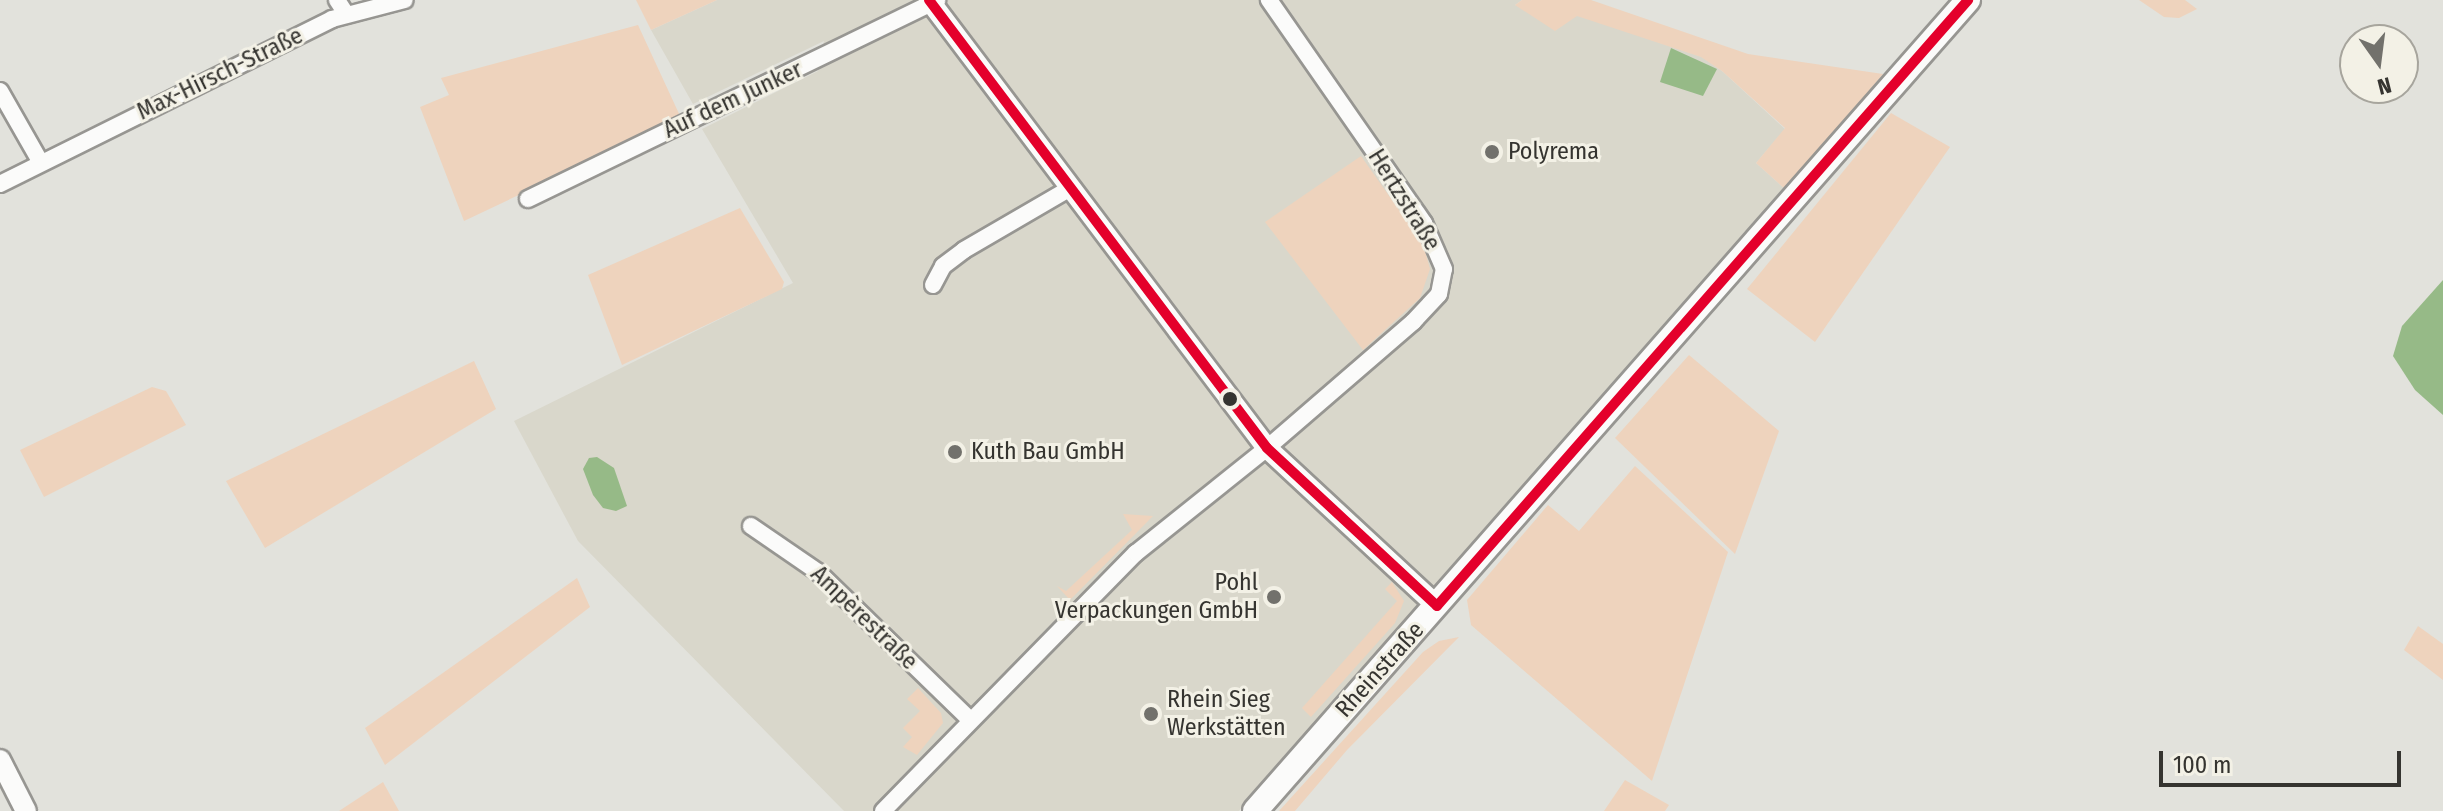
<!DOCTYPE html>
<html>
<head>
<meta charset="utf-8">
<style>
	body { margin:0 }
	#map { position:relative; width:2443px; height:811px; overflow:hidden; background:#e2e2dc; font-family:"Fira Sans Condensed",sans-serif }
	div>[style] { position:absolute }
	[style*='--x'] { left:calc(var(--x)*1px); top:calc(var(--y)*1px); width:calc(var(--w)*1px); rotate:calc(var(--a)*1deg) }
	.built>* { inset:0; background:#d9d7cb }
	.green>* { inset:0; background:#eed3bd }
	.water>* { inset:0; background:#96ba87 }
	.roads { filter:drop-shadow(2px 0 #979692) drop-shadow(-2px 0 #979692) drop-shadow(0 2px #979692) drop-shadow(0 -2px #979692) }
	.minor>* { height:16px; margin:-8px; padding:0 8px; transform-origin:8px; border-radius:8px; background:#fbfbfa }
	.tertiary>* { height:20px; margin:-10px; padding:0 10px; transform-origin:10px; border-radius:10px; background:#fbfbfa }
	.secondary>* { height:24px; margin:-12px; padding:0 12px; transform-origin:12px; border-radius:12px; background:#fbfbfa }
	.bus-1>* { height:10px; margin:-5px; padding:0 5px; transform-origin:5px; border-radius:5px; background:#e4002b }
	.dots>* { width:22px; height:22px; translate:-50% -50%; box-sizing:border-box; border:4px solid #f3f1e6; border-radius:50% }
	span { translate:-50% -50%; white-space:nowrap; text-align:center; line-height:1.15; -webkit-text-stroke:6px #f3f1e6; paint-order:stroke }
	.street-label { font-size:24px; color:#353430 }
	.poi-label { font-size:24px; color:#353430 }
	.left { translate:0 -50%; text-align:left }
	.right { translate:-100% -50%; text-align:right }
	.north { position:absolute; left:2339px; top:24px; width:80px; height:80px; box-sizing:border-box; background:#f3f1e6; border:2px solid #a7a59d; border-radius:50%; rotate:166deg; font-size:22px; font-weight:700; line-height:32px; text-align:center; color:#353430 }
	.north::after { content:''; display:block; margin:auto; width:28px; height:36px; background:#72716c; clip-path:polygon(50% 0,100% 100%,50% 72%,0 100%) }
	.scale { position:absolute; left:2159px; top:751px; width:242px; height:36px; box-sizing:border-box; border:4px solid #353430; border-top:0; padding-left:10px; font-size:24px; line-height:28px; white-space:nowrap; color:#353430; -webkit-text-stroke:6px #f3f1e6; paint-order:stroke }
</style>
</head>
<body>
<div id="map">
	<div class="built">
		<div style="clip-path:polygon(717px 0,1522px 0,1515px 5px,1577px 15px,1702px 57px,1722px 71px,1785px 129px,1756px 163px,1786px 190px,1239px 811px,844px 811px,578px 541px,514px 421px,793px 283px,702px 129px,818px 71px,824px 41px,693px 104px,651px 30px)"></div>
	</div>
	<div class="green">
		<div style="clip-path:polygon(636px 0,717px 0,651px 30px)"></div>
		<div style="clip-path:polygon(1522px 0,1591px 0,1748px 54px,1883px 74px,1786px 190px,1756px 163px,1785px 128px,1722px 71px,1701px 57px,1577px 16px,1555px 31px,1515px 5px)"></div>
		<div style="clip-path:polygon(2139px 0,2185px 0,2197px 9px,2179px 18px,2164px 17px)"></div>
		<div style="clip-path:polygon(638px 25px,681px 118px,464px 221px,420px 107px,449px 95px,441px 78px)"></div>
		<div style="clip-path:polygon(1891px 113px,1950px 147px,1815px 342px,1747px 289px)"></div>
		<div style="clip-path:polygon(1361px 156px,1423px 244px,1430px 269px,1420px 298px,1363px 350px,1265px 222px)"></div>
		<div style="clip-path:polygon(740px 208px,784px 282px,782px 289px,622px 365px,588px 275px)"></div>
		<div style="clip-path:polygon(1689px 355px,1779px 431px,1735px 554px,1615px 438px)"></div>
		<div style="clip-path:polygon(474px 361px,496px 409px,265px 548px,226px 481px)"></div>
		<div style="clip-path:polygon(152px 387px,166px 391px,186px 425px,44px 497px,20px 450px)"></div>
		<div style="clip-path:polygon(1635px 466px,1728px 552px,1652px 781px,1471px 625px,1467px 600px,1548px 505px,1579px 531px)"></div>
		<div style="clip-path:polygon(1123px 514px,1153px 516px,1070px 600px,1057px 586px,1066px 591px,1132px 530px)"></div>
		<div style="clip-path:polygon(577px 578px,590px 607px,385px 765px,365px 728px)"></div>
		<div style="clip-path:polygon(1392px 582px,1404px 601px,1395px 623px,1311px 717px,1302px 708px,1397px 601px,1385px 589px)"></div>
		<div style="clip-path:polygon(2418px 626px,2443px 644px,2443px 680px,2404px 650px)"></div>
		<div style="clip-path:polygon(1459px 637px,1347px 750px,1295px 811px,1279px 811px,1423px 652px,1439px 641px)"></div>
		<div style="clip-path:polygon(918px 688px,941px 713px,943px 723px,917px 755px,903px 747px,912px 737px,903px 728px,920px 711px,907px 699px)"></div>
		<div style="clip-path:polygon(1625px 780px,1669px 805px,1665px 811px,1604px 811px)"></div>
		<div style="clip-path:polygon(383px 782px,399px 811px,339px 811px)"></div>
	</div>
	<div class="water">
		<div style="clip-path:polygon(1671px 48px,1717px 69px,1703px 96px,1660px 82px)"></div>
		<div style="clip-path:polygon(2443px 280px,2443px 415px,2415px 390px,2393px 356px,2402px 326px)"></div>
		<div style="clip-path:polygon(597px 457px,614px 468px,627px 506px,616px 511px,603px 508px,593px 495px,583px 469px,589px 458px)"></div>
	</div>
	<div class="roads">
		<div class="minor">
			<div style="--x:337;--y:0;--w:17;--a:57"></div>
			<div style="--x:0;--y:91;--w:81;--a:60.3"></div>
			<div style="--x:0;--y:184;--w:371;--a:-26.4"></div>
			<div style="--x:332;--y:19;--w:75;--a:-14.6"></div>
			<div style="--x:528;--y:199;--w:455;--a:-25.9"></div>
			<div style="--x:933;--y:285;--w:21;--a:-62"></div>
			<div style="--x:943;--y:266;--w:26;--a:-37"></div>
			<div style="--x:964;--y:250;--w:121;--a:-30.2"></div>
			<div style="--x:751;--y:526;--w:81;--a:34.5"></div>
			<div style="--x:818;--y:572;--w:212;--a:44.2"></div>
			<div style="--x:883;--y:811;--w:361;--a:-45.6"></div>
			<div style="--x:1136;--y:553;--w:168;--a:-38.7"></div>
			<div style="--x:1267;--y:448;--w:193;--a:-40.8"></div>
			<div style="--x:1413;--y:322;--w:38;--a:-47"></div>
			<div style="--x:1439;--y:294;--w:25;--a:-79"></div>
			<div style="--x:1444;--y:269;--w:50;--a:-113.5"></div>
			<div style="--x:1424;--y:223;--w:272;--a:-124.8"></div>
		</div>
		<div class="tertiary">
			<div style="--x:929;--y:0;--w:561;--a:52.97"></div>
			<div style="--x:1267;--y:448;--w:232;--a:42.9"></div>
			<div style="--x:0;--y:760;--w:57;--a:63"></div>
		</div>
		<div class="secondary">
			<div style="--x:1255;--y:811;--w:1080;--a:-48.68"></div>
		</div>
	</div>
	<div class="bus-1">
		<div style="--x:929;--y:0;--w:561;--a:52.97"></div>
		<div style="--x:1267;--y:448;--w:232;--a:42.9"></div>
		<div style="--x:1437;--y:606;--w:806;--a:-48.77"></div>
	</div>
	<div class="dots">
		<div style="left:1492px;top:152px;background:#72716c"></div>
		<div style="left:1230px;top:399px;background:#353430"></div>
		<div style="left:955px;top:452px;background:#72716c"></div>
		<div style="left:1274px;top:597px;background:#72716c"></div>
		<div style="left:1151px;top:714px;background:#72716c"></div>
	</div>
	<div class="street-label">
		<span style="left:220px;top:74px;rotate:-26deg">Max-Hirsch-Straße</span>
		<span style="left:733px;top:100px;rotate:-25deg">Auf dem Junker</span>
		<span style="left:1404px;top:200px;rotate:58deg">Hertzstraße</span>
		<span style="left:864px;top:618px;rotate:44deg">Ampèrestraße</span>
		<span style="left:1380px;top:670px;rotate:-48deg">Rheinstraße</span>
	</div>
	<div class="poi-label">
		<span class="left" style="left:1508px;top:152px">Polyrema</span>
		<span class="left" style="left:971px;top:452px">Kuth Bau GmbH</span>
		<span class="right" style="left:1258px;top:597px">Pohl<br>Verpackungen GmbH</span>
		<span class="left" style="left:1167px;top:714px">Rhein Sieg<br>Werkstätten</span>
	</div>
	<div class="north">N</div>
	<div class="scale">100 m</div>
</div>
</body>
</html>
